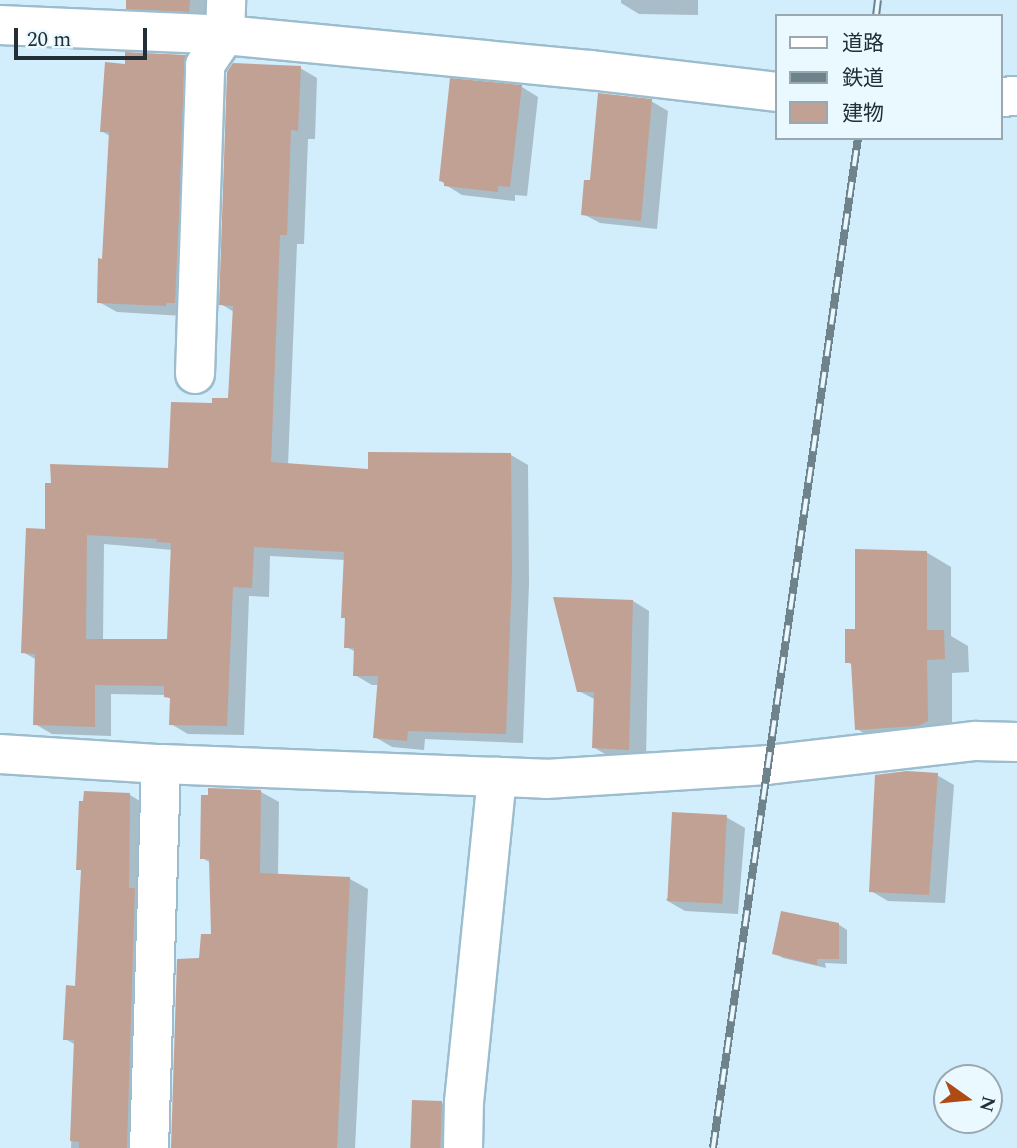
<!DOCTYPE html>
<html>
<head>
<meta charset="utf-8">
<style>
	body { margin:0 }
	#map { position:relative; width:1017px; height:1148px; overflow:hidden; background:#d2edfb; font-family:Spectral,"Noto Sans JP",serif }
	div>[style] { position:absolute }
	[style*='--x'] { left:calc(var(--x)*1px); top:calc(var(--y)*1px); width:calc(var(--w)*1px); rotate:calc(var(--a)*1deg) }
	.shadow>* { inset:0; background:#0003 }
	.building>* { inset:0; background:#c1a193; transform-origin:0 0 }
	.roads { filter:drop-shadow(2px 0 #9cbdce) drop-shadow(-2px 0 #9cbdce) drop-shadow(0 2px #9cbdce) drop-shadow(0 -2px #9cbdce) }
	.minor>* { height:38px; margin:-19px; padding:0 19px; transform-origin:19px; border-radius:19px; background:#fff }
	.rail>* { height:8px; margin-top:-4px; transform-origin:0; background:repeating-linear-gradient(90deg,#eaf8ff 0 16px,#6f838d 0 32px); box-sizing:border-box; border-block:2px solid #6f838d }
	span { translate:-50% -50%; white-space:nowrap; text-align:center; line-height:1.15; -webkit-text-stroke:5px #eaf8ff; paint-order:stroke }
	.legend { position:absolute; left:775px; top:14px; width:228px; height:126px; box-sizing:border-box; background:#eaf8ff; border:2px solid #9aa8af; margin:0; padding:9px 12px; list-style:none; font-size:21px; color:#222f36 }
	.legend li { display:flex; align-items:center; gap:14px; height:35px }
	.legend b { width:35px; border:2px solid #9aa8af }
	.north { position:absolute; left:933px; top:1064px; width:70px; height:70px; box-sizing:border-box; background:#eaf8ff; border:2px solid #9aa8af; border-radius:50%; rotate:105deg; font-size:19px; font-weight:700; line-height:28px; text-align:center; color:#222f36 }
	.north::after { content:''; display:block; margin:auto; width:24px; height:32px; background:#ae4a13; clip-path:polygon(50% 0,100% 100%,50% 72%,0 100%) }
	.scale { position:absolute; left:14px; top:28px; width:133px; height:32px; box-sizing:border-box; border:4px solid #222f36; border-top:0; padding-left:9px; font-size:21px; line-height:24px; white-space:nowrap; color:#222f36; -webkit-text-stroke:5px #eaf8ff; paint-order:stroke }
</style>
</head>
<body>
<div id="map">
	<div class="shadow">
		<div style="clip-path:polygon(127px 0,225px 0,221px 21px,145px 18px,127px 8px)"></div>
		<div style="clip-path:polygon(621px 0,698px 0,698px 15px,639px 14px,621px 3px)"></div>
		<div style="clip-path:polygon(185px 57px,204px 68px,184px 316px,117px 312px,99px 302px,104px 261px,110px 136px,101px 131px,127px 66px)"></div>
		<div style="clip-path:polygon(evenodd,300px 68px,317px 78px,315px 139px,308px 139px,304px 244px,297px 244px,288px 465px,370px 470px,511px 455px,528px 465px,529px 584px,523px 743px,425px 739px,424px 750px,392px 747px,375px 737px,379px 685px,372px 685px,355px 675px,356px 652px,346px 647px,347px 620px,343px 617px,345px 560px,270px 556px,269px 597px,249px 596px,244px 735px,188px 734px,171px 724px,172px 700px,166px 695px,111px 694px,111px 736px,52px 734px,35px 724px,37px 660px,23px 652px,46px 530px,170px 469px,213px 405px,229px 400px,234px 312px,221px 304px,300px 68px,104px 544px,173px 550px,168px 641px,103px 641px,104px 544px)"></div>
		<div style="clip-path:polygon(522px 87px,538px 97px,527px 196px,515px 195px,515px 201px,462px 195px,446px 185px,441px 181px)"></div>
		<div style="clip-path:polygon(651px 101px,668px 111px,657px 229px,600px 223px,583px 214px,592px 182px)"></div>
		<div style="clip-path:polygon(926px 552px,951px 567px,951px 636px,968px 646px,969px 672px,952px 673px,952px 734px,881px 743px,857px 729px,853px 665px,847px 662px,857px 631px)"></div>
		<div style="clip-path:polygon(633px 601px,649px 611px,646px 758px,610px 757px,593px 747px,596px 700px,579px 691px)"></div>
		<div style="clip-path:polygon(937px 775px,954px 785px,945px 903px,888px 901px,871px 891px)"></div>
		<div style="clip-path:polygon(261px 792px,279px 802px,278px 876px,350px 879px,368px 889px,355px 1148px,173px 1148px,201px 960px,212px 936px,211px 863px,202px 858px)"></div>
		<div style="clip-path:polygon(130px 795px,148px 806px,145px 1148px,71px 1148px,76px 1045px,65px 1039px,76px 987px,83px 871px,78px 869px)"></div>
		<div style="clip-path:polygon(726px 817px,745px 828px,738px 914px,685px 911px,666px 900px)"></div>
		<div style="clip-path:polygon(838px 924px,847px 930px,847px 964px,825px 963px,826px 968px,783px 958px,774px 953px)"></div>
		<div style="clip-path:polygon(442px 1103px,451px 1108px,451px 1148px,412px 1148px)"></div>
	</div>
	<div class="building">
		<div style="clip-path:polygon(126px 0,190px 0,189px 12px,126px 9px)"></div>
		<div style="clip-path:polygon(125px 52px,186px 55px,175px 303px,166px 303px,166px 306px,97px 303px,98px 258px,102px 259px,109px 132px,100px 132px,105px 62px,125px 64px)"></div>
		<div style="clip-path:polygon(evenodd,233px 63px,301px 66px,298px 131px,291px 130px,287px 235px,280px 235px,271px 462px,368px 469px,368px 452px,511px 453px,512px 573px,506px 734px,408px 731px,407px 741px,373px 738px,378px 676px,353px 676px,354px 648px,344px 648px,345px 618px,341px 618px,344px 552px,254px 547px,252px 588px,233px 587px,227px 726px,169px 725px,170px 698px,164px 697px,164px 686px,95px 685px,95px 727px,33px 725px,35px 654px,21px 653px,26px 528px,45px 529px,45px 483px,51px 483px,50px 464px,168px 468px,171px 402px,212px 403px,212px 398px,228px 398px,233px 306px,219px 305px,227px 72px,233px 63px,87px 535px,157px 539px,156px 542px,171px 543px,167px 639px,86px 639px,87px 535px)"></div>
		<div style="clip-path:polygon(450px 78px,522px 85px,510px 187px,498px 186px,498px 192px,444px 186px,444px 182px,439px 181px)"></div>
		<div style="clip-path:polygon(598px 93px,652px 99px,641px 221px,581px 215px,584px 180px,590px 180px)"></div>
		<div style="clip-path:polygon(855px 549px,927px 551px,927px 630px,944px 630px,945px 659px,927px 660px,928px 721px,918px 726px,855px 730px,851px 663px,845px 663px,845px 629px,855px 629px)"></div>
		<div style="clip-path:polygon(553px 597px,633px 600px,629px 750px,592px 748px,594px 692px,577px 692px)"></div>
		<div style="clip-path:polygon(907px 771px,938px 773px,929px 895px,869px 892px,875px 775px)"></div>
		<div style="clip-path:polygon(208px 788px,261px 790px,260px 873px,350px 877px,337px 1148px,171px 1148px,177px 959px,199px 958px,201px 934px,211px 934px,209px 859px,200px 859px,201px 795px,208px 795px)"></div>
		<div style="clip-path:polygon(84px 791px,130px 793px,129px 888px,135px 888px,127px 1148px,79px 1148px,79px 1142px,70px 1141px,74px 1040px,63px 1040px,66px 985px,75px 986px,81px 870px,76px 870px,79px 801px,83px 801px)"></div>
		<div style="left:672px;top:812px;width:55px;height:89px;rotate:3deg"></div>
		<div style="clip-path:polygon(781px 911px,839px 923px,839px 959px,817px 959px,817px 965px,772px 954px)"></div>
		<div style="left:412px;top:1100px;width:30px;height:48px;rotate:2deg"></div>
	</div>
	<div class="roads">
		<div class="minor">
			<div style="--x:0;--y:25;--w:225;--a:2.5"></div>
			<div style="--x:225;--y:35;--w:368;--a:5.5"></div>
			<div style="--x:591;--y:70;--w:187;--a:6.7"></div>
			<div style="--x:1001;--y:97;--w:16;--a:-4"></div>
			<div style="--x:195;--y:374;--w:309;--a:-88.1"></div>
			<div style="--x:205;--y:65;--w:36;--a:-56"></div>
			<div style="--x:225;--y:35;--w:35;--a:-88"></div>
			<div style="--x:0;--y:754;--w:161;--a:3.6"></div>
			<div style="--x:161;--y:764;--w:385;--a:2.2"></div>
			<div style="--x:546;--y:779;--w:221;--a:-3.6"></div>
			<div style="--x:767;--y:765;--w:210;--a:-6.6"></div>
			<div style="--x:976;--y:741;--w:41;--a:1.4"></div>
			<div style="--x:149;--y:1148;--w:384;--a:-88.2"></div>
			<div style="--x:463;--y:1148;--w:46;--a:-88.8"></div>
			<div style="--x:464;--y:1102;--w:327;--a:-84.2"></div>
		</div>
	</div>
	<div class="rail">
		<div style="--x:876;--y:16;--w:16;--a:-83"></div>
		<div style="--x:713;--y:1148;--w:1020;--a:-81.83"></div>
	</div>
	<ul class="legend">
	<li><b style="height:9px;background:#fff"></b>道路</li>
	<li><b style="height:9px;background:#6f838d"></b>鉄道</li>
	<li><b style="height:19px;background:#c1a193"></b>建物</li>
	</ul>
	<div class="north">N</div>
	<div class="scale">20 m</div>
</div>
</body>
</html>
